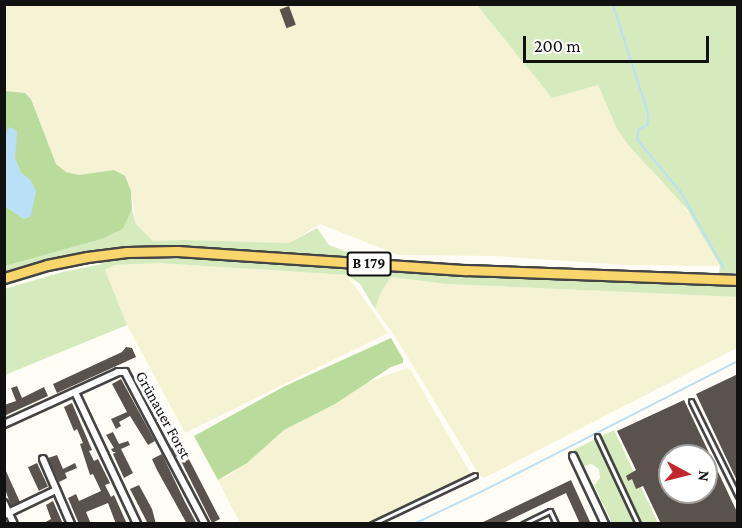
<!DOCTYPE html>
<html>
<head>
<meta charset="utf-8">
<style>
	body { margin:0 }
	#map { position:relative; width:742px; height:528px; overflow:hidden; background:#fffdf5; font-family:"Crimson Pro",serif }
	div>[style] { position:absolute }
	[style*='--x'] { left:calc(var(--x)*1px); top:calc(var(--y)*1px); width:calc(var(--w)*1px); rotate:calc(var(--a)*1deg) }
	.farmland>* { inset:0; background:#f6f3d4 }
	.green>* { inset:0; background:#d5ebbd }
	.forest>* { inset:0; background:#b9dc9c }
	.water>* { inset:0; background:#b9e0f7 }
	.stream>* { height:1.5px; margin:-0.75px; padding:0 0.75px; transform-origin:0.75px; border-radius:0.75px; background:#b9e0f7 }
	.building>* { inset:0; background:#5a524d; transform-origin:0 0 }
	.roads { filter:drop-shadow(2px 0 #444) drop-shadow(-2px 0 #444) drop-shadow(0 2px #444) drop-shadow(0 -2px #444) }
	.service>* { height:3px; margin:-1.5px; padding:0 1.5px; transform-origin:1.5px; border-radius:1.5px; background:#fff }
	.minor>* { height:6px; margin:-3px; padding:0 3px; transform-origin:3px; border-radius:3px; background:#fff }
	.primary>* { height:9px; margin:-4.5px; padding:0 4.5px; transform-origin:4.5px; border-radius:4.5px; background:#f9d66b }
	span { translate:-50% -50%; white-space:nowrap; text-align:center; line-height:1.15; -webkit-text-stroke:6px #fff; paint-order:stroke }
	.shield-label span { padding:2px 4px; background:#fff; border:2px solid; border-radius:4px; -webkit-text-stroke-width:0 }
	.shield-label { font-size:15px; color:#111; font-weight:700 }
	.street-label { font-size:16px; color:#111 }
	.frame { position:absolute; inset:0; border:6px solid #111; pointer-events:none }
	.north { position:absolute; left:658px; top:444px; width:60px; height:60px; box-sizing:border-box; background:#fff; border:2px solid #a0a0a0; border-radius:50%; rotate:97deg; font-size:16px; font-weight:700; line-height:24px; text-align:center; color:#111 }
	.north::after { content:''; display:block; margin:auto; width:21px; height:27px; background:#c4262e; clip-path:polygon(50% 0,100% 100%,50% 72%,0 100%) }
	.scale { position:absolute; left:523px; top:36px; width:186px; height:27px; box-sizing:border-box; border:3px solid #111; border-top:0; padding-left:8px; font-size:18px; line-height:21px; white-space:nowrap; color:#111; -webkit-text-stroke:4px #fff; paint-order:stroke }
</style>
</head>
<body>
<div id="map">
	<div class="farmland">
		<div style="clip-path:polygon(5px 5px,477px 5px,552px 98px,598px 85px,617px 129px,659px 180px,677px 196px,701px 231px,719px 266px,625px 265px,494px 256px,398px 255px,320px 224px,289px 243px,184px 240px,153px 241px,136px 224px,131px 191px,114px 170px,79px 175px,66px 172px,55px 164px,31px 98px,25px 93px,5px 91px)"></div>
		<div style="clip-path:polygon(157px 263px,347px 275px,388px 333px,185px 433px,127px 325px,105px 270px,115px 265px)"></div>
		<div style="clip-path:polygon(391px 277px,446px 284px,737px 297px,737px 348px,484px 478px,480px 476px,394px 335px,375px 309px,381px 292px)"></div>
		<div style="clip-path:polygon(407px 368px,411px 371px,471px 474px,370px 524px,240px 523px,218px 480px,230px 475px,284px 430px,335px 404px,363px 384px)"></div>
	</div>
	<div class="green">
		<div style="clip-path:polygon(477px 5px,737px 5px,737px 275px,520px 269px,133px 249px,5px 276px,5px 266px,102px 239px,123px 229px,132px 209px,136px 224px,153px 241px,184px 240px,289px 243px,317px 228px,329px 245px,361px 257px,520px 267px,719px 273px,720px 266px,687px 209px,629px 146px,617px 129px,598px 85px,552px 98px)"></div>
		<div style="clip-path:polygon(157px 256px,222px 258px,450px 274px,737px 285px,738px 297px,446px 284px,391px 277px,381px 292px,375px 309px,360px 284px,347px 275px,158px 263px,115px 265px,105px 270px,127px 325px,5px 375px,4px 289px,63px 272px,102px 264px,101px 260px)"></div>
		<div style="clip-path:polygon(614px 430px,658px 523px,612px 523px,594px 485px,600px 478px,599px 469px,592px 464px,581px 467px,573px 450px)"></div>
	</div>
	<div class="forest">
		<div style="clip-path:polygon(5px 91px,25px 93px,31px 99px,56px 164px,66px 172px,79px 175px,114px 170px,125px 176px,131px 191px,132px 209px,123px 229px,102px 239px,5px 266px,5px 206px,24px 219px,31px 215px,31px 181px,21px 173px,15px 159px,15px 139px,5px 132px,5px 138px)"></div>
		<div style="clip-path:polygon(391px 338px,403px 359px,403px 363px,391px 367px,335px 404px,284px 430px,247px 463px,218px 480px,194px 436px,285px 386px)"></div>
	</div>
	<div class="water">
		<div style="clip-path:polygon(9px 127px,17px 131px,15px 159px,21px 173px,31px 181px,36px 191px,31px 216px,24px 219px,5px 206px,4px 138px)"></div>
	</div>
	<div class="stream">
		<div style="--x:613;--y:4;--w:117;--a:72"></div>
		<div style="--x:649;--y:115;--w:10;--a:96"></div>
		<div style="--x:648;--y:125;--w:10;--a:151"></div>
		<div style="--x:639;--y:130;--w:10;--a:96"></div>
		<div style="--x:638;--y:140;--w:67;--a:50.4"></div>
		<div style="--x:681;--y:192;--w:87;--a:60.5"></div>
		<div style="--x:414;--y:524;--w:76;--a:-25.6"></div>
		<div style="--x:483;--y:491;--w:286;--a:-27"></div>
	</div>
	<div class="building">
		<div style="left:289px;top:6px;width:20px;height:10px;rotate:70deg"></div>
		<div style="clip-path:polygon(126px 347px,132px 348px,136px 357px,57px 393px,53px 384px,122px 352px)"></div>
		<div style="clip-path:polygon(738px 374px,738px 483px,696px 394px)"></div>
		<div style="clip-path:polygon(121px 379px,155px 441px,148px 445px,130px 416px,119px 422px,121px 426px,116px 429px,111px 419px,127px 412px,112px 384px)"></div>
		<div style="left:149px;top:384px;width:32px;height:9px;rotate:62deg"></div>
		<div style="clip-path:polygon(17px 386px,22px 398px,44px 387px,48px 396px,4px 416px,4px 405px,16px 401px,11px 388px)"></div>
		<div style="clip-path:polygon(evenodd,684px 400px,738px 514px,738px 524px,661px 524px,643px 486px,636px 489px,632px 479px,628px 481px,626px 476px,636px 470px,617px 431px,684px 400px,706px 451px,706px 492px,676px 492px,670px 495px,670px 456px,695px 456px,706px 451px)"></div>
		<div style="clip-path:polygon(72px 403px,92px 450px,89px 451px,94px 461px,98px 459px,110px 483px,105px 485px,111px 497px,114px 495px,127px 524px,116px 524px,108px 503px,86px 512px,91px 524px,79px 524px,68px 498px,76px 494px,79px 501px,101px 491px,93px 474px,90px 475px,80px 444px,83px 443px,77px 429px,74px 431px,64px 407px)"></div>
		<div style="clip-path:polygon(113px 432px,119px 444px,128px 441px,130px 445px,121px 449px,133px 473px,124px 478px,113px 454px,116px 452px,113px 452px,111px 449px,114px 448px,106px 435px)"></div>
		<div style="clip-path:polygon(180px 442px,220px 519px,212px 523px,178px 455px,176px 457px,171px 448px)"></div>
		<div style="clip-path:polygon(162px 454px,185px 502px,197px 524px,187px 524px,157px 470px,152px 459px)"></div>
		<div style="clip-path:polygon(57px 455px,63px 469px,75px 463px,77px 468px,65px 473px,67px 478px,59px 482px,48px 458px)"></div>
		<div style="left:37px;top:463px;width:26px;height:10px;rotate:65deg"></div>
		<div style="clip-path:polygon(4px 467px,20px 502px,11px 506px,4px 486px)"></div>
		<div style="clip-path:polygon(571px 480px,591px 524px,580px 524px,566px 493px,501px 524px,479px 524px)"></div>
		<div style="clip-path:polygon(139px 485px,152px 509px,156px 524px,148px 524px,130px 489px)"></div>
		<div style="clip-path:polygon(53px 501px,63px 524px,42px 524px,51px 519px,46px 505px)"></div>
	</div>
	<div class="roads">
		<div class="service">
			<div style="--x:691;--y:401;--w:106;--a:63.7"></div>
			<div style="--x:597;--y:436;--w:97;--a:65"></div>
			<div style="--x:372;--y:524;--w:114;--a:-25.4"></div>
			<div style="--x:523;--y:524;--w:30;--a:-26"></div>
			<div style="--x:550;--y:511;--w:14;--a:65"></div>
		</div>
		<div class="minor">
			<div style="--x:75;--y:392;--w:146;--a:64.8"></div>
			<div style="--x:4;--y:424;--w:125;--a:-24.5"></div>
			<div style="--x:118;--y:372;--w:7;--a:0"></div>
			<div style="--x:125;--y:372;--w:172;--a:62.2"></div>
			<div style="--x:573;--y:456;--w:75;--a:64.8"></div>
			<div style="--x:43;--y:459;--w:71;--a:66.7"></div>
			<div style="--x:4;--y:503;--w:23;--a:65"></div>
			<div style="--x:4;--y:515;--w:58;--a:-25.7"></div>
		</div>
		<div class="primary">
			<div style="--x:4;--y:278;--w:45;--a:-16.8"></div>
			<div style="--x:47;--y:265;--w:41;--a:-11.3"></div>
			<div style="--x:87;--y:257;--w:40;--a:-7.1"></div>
			<div style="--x:127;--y:252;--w:50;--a:-1.1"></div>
			<div style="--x:177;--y:251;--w:290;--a:3.8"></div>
			<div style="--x:466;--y:270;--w:272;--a:2.1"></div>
		</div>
	</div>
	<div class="shield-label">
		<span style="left:369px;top:264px">B 179</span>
	</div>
	<div class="street-label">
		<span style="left:163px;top:415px;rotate:61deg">Grünauer Forst</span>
	</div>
	<div class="frame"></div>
	<div class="north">N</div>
	<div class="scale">200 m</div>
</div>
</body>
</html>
